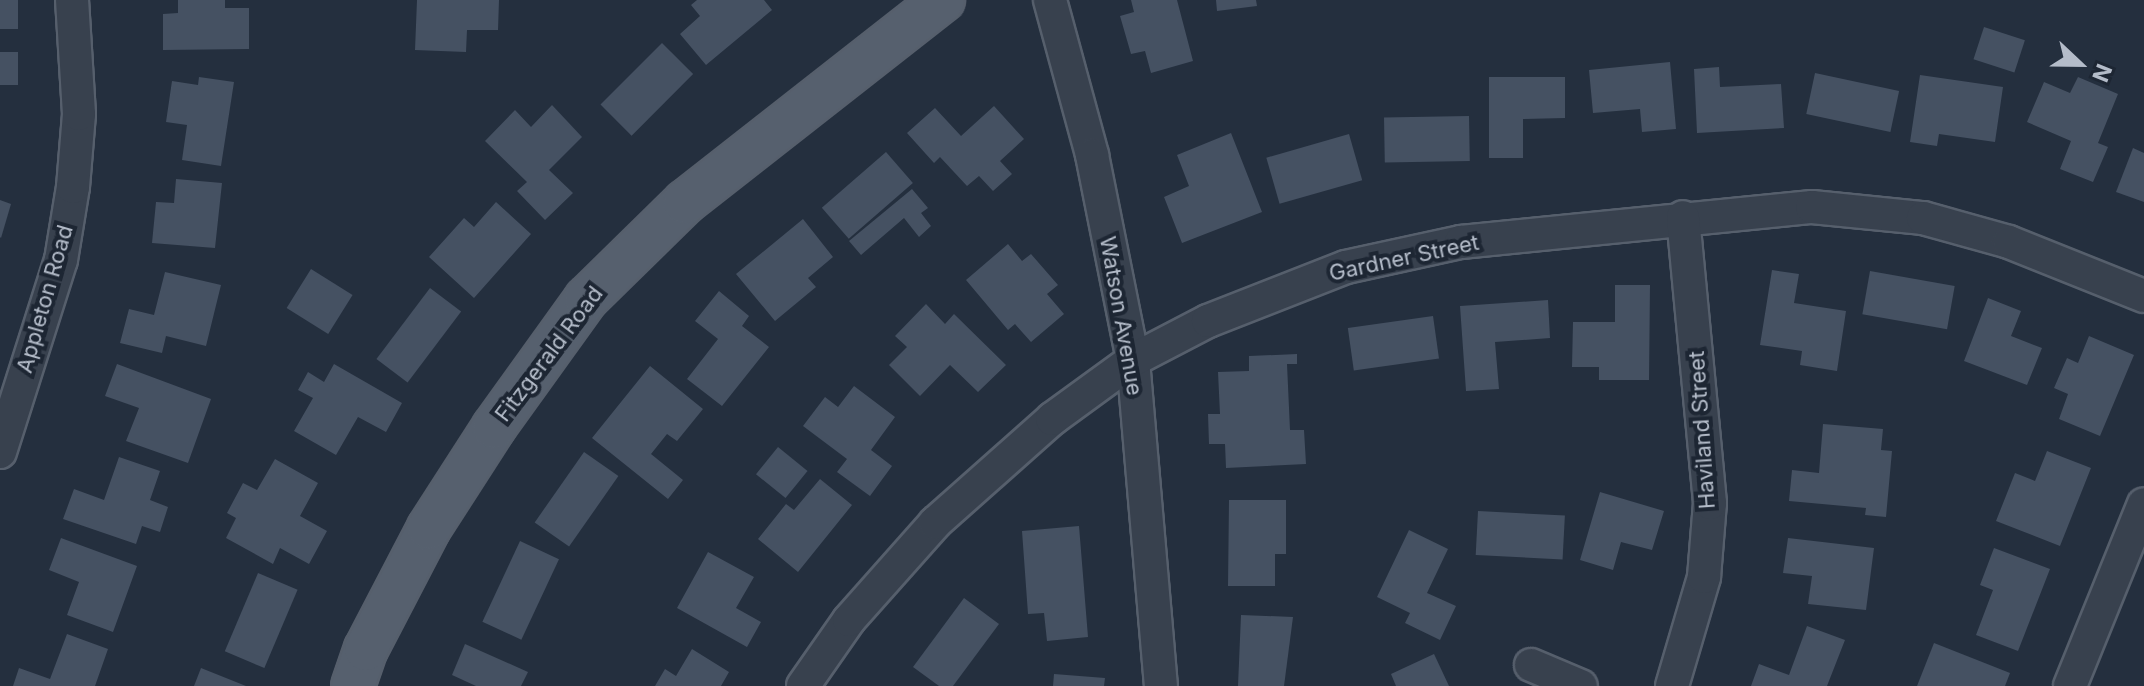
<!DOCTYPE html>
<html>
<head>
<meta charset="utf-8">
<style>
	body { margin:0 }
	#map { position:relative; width:2144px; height:686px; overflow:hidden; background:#242f3e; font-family:Inter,sans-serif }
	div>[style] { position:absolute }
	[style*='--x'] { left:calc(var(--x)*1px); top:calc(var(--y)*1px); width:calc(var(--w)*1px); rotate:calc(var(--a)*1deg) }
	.building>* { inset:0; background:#455162; transform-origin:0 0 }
	.roads { filter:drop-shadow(2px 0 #565f6c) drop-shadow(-2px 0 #565f6c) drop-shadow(0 2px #565f6c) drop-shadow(0 -2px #565f6c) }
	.minor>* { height:32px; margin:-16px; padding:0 16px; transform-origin:16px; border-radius:16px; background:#38414e }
	.major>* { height:42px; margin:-21px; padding:0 21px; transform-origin:21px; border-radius:21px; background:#56606e }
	span { translate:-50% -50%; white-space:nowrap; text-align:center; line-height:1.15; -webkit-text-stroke:8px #1d2633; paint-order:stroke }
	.street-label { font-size:22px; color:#b4bcc9 }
	.north { position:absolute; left:2040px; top:24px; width:80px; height:80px; -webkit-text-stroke:6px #1d2633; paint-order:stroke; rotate:112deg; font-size:22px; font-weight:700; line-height:32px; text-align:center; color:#b4bcc9 }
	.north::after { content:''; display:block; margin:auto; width:28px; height:36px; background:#b4bcc9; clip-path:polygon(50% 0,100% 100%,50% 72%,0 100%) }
</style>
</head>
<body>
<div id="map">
	<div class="building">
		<div style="left:0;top:0;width:18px;height:29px"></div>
		<div style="clip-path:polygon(178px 0,225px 0,225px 8px,249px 8px,249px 49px,163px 50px,163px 14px,178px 13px)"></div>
		<div style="clip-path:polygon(417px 0,499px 0,498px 30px,467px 30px,466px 52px,415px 50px)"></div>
		<div style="clip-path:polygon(697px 0,764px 0,772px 10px,706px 65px,680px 34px,700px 16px,691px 5px)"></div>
		<div style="clip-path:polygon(1131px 0,1177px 0,1193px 61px,1151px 73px,1145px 51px,1131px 54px,1120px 16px,1134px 12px)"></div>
		<div style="clip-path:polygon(1216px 0,1256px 0,1257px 6px,1217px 11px)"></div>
		<div style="left:1984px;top:27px;width:43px;height:34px;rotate:18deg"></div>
		<div style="left:662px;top:43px;width:44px;height:87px;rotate:45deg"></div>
		<div style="left:0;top:52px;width:18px;height:33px"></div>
		<div style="clip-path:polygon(1670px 62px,1676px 129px,1642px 132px,1640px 109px,1593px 113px,1589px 70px)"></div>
		<div style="clip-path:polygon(1719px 67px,1720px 87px,1781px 84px,1784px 128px,1697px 133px,1694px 69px)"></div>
		<div style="left:1815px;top:73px;width:86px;height:42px;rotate:12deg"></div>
		<div style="clip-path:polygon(1920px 75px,2003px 87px,1995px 142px,1939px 134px,1937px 146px,1910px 142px)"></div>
		<div style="clip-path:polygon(199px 77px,234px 82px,221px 166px,182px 160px,187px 125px,166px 122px,172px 81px,198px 85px)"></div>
		<div style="clip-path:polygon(1489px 77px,1565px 77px,1565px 118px,1523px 119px,1523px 158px,1489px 158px)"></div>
		<div style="clip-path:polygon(2078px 77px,2118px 94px,2098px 143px,2108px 147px,2093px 182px,2060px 169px,2071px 141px,2027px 122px,2044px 82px,2070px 93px)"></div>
		<div style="clip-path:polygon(552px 105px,582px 137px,549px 170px,573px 193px,545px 220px,517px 191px,527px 182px,485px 141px,515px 110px,531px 127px)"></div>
		<div style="clip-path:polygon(994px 106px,1024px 139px,1000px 161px,1012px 174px,993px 191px,979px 176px,967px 186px,940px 157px,934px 163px,907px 133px,935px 108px,961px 136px)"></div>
		<div style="left:1469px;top:116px;width:45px;height:85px;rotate:89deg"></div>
		<div style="clip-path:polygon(1231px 133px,1262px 212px,1182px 243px,1164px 197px,1189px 186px,1177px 155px)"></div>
		<div style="left:1349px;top:134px;width:48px;height:86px;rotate:74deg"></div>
		<div style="clip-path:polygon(2133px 148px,2144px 153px,2144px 202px,2116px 192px)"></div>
		<div style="left:886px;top:152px;width:41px;height:85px;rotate:49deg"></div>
		<div style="clip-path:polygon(176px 179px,222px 183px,215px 248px,152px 243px,156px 202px,174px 203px)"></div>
		<div style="clip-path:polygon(912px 189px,928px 208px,921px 213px,931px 226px,919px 237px,904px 218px,861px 255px,849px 241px)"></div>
		<div style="clip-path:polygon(0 200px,11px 204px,1px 238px,0 237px)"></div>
		<div style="clip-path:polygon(496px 202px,531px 234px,474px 298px,429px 257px,464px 218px,474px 227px)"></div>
		<div style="clip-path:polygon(803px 219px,833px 257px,808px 278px,816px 287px,775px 321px,736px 274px)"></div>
		<div style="clip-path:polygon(1008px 244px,1022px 261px,1031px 254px,1058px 285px,1047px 294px,1064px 314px,1031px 342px,1015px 324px,1008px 330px,966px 280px)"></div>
		<div style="left:311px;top:269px;width:49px;height:46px;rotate:32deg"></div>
		<div style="clip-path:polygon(1772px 270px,1799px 274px,1794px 303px,1846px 311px,1837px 371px,1800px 365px,1802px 351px,1760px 345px)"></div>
		<div style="left:1870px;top:271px;width:86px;height:44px;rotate:10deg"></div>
		<div style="clip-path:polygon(165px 272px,221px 285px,206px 346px,166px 336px,162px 353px,120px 343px,129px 309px,154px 315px)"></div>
		<div style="clip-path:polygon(1615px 285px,1650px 285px,1649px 380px,1599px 380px,1599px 367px,1572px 367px,1573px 322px,1615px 322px)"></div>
		<div style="left:430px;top:288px;width:39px;height:89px;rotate:37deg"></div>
		<div style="clip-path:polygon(719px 291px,749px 316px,742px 326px,769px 347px,722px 406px,687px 379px,718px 339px,695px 321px)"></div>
		<div style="clip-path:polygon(1988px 298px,2021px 311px,2011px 336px,2042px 348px,2027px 385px,1964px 361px)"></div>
		<div style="clip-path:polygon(1548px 300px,1550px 338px,1495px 342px,1499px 389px,1466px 391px,1460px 306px)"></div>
		<div style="clip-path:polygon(926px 304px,945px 324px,954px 314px,1006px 365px,978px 392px,950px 365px,920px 396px,889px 365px,907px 347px,895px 336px)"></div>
		<div style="left:1433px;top:316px;width:43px;height:86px;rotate:82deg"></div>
		<div style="clip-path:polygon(2089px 336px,2134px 355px,2100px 436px,2059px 419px,2068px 394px,2054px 388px,2067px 358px,2078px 363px)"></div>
		<div style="clip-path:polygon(1297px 354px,1297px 364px,1287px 364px,1290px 430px,1304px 430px,1306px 464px,1226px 468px,1225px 444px,1209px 444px,1208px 414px,1220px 414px,1218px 372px,1249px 371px,1249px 356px)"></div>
		<div style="clip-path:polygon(117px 364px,211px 399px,188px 463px,126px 441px,139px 408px,105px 396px)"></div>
		<div style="clip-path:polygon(334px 364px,402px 403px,386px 432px,358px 417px,336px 455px,294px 431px,313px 398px,298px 390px,308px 372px,324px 382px)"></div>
		<div style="clip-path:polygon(650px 366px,703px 409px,677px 441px,667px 434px,651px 454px,683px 480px,668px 499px,592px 438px)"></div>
		<div style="clip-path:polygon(854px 386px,895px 417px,871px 450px,892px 466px,870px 496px,837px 472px,847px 459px,803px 426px,825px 397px,838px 407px)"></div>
		<div style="clip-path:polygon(1823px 424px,1883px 429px,1881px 450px,1892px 451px,1886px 517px,1865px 515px,1866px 508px,1789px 501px,1792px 470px,1819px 473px)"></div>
		<div style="left:778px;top:447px;width:38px;height:35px;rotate:39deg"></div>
		<div style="clip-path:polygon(2047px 451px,2091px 468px,2060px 546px,1996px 521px,2015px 473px,2035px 481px)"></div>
		<div style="left:584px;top:452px;width:42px;height:86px;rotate:35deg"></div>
		<div style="clip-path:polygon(119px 457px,160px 471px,150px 500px,168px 507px,160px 532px,142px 526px,136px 544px,63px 519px,74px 489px,104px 500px)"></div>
		<div style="clip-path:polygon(275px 459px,318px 483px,300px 516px,327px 531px,309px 564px,280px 548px,273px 564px,226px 538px,236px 518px,227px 513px,243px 483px,257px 490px)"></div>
		<div style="clip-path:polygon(820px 479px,852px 505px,798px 572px,758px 539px,786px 504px,794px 510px)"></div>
		<div style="clip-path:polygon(1600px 492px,1664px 511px,1652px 550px,1621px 542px,1613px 570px,1580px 560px)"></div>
		<div style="clip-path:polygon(1229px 500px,1286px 500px,1286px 554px,1275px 554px,1275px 586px,1228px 586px)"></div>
		<div style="left:1478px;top:511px;width:87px;height:44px;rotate:3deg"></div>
		<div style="clip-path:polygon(1079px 526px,1088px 637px,1047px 641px,1044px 613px,1028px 614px,1022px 531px)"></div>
		<div style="clip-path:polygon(1409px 530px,1448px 549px,1427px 593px,1456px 606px,1440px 640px,1405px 623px,1410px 613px,1377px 597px)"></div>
		<div style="clip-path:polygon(61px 538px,137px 566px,113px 632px,67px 615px,79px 582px,49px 570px)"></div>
		<div style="clip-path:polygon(1788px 538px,1874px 548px,1866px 610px,1808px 604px,1812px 576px,1783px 573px)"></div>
		<div style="left:520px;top:541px;width:43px;height:89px;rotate:25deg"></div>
		<div style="clip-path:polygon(1994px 548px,2050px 569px,2018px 651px,1976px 635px,1993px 590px,1980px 585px)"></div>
		<div style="clip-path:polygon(708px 552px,754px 577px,736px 608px,761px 622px,747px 647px,677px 608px)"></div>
		<div style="left:258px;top:573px;width:43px;height:85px;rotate:23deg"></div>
		<div style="clip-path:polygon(964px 598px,999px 624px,953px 686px,939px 686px,913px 667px)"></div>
		<div style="clip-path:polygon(1241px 615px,1293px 617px,1284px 686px,1238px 686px)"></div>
		<div style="clip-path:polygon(1807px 626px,1845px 640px,1827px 686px,1751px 686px,1759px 664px,1789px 675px)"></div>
		<div style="clip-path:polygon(67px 634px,108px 649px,95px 686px,13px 686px,19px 668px,50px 679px)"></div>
		<div style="clip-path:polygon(1934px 643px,2010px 673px,2005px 686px,1917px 686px)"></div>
		<div style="clip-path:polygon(465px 644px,528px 672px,521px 686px,476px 686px,452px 675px)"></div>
		<div style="clip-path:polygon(692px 649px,729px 672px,721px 686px,655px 686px,665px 669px,676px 676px)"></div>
		<div style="clip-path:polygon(1434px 654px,1449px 686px,1396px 686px,1391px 674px)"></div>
		<div style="clip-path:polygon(201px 668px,246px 686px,194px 686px)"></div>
		<div style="clip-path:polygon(1054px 674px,1105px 678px,1104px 686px,1053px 686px)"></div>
	</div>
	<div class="roads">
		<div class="minor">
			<div style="--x:1050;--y:0;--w:161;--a:74.8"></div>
			<div style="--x:1092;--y:155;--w:209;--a:78.7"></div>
			<div style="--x:1133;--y:360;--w:327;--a:85.1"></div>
			<div style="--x:0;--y:452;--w:201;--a:-72.4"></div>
			<div style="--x:61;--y:260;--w:74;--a:-80.7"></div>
			<div style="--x:73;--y:187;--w:73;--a:-85.3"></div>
			<div style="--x:79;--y:114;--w:114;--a:-93.5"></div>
			<div style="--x:1531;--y:665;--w:54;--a:22.8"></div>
			<div style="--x:803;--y:686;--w:80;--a:-55.1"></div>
			<div style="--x:849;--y:620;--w:130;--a:-48.4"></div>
			<div style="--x:935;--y:523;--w:157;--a:-41.6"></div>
			<div style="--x:1052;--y:419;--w:100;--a:-36.1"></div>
			<div style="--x:1133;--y:360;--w:85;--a:-27.5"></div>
			<div style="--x:1208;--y:321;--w:148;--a:-21.4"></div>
			<div style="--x:1346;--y:267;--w:118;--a:-12.3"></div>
			<div style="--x:1461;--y:242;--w:353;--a:-5.7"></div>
			<div style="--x:1812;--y:207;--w:112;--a:5.7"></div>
			<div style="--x:1923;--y:218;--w:89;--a:15.6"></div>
			<div style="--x:2009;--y:242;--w:145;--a:21.8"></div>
			<div style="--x:1672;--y:686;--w:114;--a:-73.6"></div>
			<div style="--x:1704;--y:577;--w:74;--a:-85.4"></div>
			<div style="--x:1710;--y:503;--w:287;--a:-95.4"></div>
			<div style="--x:2070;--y:686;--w:196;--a:-67.9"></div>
		</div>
		<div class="major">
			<div style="--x:353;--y:686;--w:39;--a:-71"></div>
			<div style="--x:366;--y:649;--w:136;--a:-62.5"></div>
			<div style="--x:429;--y:528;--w:120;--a:-57.2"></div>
			<div style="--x:494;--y:427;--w:158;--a:-54.3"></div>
			<div style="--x:586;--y:299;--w:139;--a:-44.4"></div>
			<div style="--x:685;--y:202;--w:328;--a:-38.1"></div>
		</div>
	</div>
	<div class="street-label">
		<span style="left:1404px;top:258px;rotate:-12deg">Gardner Street</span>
		<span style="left:45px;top:299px;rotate:-74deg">Appleton Road</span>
		<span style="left:1121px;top:316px;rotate:80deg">Watson Avenue</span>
		<span style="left:549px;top:354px;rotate:-53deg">Fitzgerald Road</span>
		<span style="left:1702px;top:430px;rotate:-94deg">Haviland Street</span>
	</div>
	<div class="north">N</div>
</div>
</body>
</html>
